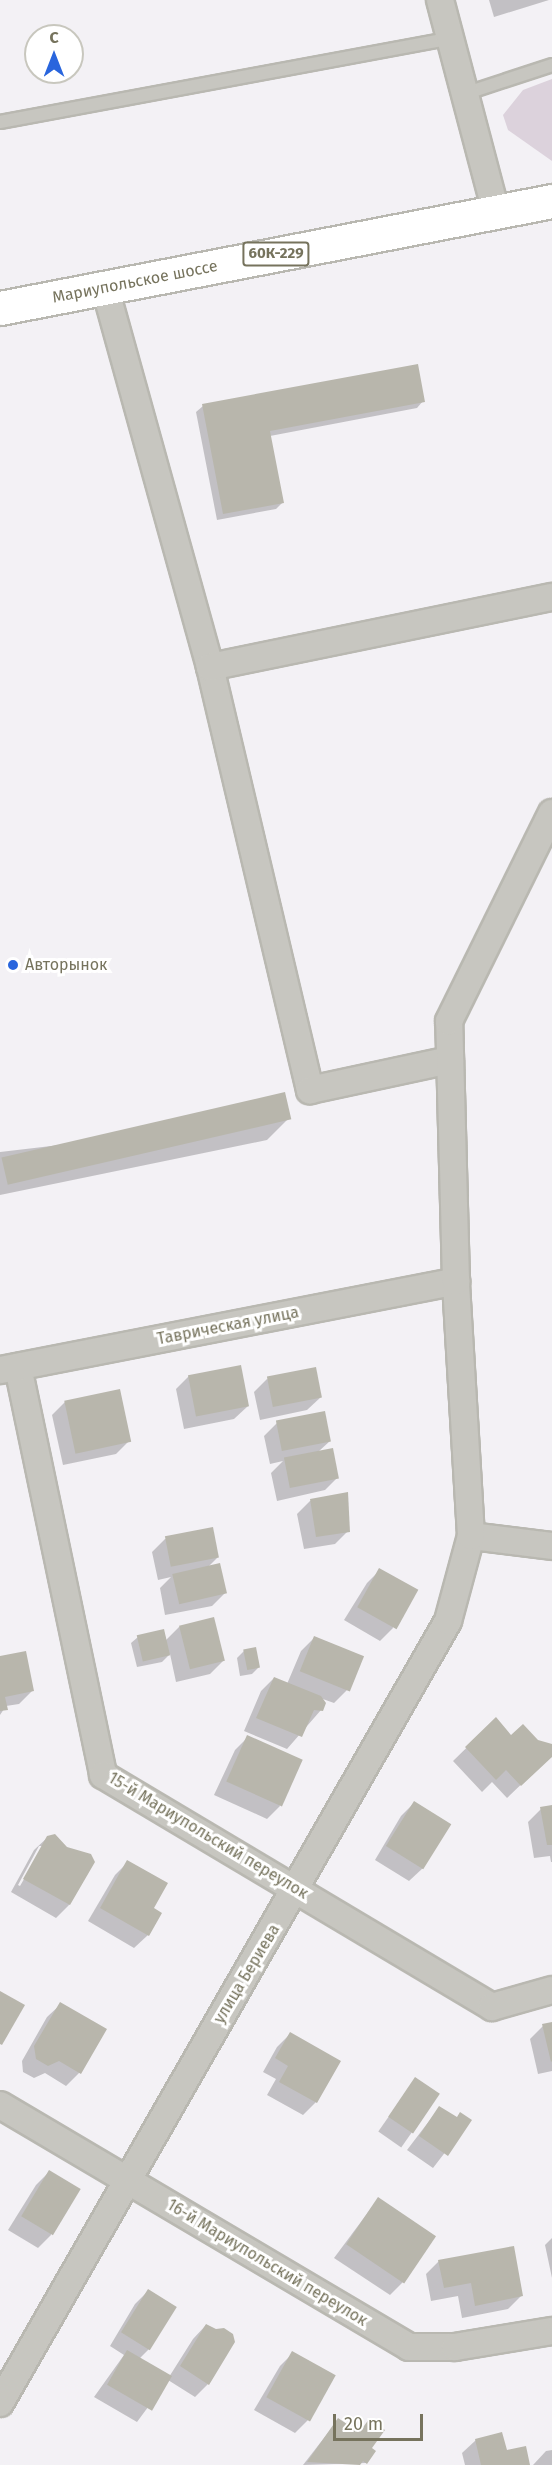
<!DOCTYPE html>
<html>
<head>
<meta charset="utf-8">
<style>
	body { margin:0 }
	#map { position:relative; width:552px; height:2465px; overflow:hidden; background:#f3f1f5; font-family:"Fira Sans",sans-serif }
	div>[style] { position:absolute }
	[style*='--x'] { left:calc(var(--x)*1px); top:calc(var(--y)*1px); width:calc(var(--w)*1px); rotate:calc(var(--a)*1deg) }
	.green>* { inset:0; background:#dcd2dc }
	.shadow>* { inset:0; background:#0003; transform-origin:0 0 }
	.building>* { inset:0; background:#b8b6ac; transform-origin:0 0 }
	.roads { filter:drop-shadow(2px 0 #b9b8b1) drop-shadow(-2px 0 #b9b8b1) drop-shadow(0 2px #b9b8b1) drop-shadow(0 -2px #b9b8b1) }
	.service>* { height:12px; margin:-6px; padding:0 6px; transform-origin:6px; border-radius:6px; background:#c7c6c0 }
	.minor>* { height:26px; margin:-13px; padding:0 13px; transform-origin:13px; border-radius:13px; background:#c7c6c0 }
	.primary>* { height:33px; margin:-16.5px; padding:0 16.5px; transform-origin:16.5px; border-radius:16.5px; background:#fff }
	.dots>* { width:16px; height:16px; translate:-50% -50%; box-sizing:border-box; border:3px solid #fff; border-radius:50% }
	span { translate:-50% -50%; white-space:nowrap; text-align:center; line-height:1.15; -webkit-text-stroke:6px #fff; paint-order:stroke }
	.shield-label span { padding:2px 4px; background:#fff; border:2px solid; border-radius:4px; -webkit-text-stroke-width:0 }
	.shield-label { font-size:15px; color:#76735d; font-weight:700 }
	.street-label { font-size:16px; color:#76735d }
	.poi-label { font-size:16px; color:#76735d }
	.left { translate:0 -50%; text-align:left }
	.north { position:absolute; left:24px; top:24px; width:60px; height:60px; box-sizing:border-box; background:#fff; border:2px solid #c8c7be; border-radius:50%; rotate:0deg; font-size:16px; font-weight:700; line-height:24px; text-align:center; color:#76735d }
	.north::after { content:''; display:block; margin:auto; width:21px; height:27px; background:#2965dd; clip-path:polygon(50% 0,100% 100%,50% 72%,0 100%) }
	.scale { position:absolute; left:333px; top:2414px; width:90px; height:27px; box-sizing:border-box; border:3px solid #76735d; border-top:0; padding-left:8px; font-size:18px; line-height:21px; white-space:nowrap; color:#76735d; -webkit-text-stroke:4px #fff; paint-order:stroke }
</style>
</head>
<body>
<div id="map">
	<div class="green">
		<div style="clip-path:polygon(552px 79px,552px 161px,508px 130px,503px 115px,523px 90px)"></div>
	</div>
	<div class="shadow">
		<div style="clip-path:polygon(489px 0,549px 0,494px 17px)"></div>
		<div style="clip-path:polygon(423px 401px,417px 408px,270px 436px,283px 502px,276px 509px,217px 520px,196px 412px,203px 406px)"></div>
		<div style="clip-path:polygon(289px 1118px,267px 1140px,0 1195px,0 1152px)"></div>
		<div style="clip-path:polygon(189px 1376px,248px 1406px,234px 1419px,184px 1429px,176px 1389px)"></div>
		<div style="clip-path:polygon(267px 1379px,321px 1397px,307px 1410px,260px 1420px,254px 1392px)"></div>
		<div style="clip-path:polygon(65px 1402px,129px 1441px,116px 1454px,63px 1465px,52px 1415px)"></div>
		<div style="clip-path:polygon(277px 1423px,330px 1441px,318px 1452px,338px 1477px,325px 1490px,277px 1501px,271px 1473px,283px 1461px,270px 1464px,264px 1436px)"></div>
		<div style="clip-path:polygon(346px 1494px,348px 1531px,335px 1544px,304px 1549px,297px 1514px,310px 1501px)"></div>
		<div style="clip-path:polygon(212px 1529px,218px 1557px,207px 1568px,225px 1593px,212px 1606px,165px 1615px,160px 1588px,171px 1577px,158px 1580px,152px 1552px,165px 1539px)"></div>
		<div style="clip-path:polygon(380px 1570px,393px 1628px,380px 1641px,344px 1620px,367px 1583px)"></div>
		<div style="clip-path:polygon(213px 1618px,223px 1661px,210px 1674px,176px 1682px,170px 1654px,162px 1662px,137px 1667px,131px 1643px,138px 1637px,165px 1641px,179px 1627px)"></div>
		<div style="clip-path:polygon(314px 1638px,347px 1690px,334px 1703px,320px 1698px,321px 1710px,287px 1749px,244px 1731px,261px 1691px,274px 1678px,287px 1684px,301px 1651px)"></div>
		<div style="clip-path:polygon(244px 1651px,259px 1667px,252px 1674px,240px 1676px,237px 1658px)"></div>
		<div style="clip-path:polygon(0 1657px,32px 1691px,19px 1704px,6px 1706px,0 1715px)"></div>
		<div style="clip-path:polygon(496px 1719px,511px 1737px,552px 1748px,552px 1755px,507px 1798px,492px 1782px,482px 1792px,453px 1761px)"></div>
		<div style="clip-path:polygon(248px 1737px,280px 1806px,267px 1819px,214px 1795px,235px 1750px)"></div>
		<div style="clip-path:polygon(414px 1803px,449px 1825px,423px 1868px,409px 1881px,375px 1860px,401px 1816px)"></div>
		<div style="clip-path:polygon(552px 1806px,552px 1862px,551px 1862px,550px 1856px,534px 1858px,528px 1822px,541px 1809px)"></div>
		<div style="clip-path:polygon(evenodd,48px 1837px,93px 1862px,69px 1905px,56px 1918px,11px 1892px,34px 1850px,48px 1837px,39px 1846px,43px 1846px,20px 1886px,18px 1885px,39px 1846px)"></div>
		<div style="clip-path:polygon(128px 1862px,152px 1909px,148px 1935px,134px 1948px,88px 1921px,115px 1875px)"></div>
		<div style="clip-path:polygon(61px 2004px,105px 2030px,79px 2073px,66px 2086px,45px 2073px,34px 2078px,23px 2072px,22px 2061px,47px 2017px)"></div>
		<div style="clip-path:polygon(552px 2024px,552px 2071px,538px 2074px,530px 2039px,543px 2026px)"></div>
		<div style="clip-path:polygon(290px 2034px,316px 2102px,303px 2115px,267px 2095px,276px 2079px,263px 2072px,277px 2047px)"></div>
		<div style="left:415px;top:2079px;width:28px;height:64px;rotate:35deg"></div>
		<div style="clip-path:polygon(439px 2108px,456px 2119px,470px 2120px,433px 2168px,407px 2150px)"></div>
		<div style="clip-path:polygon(49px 2172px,51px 2235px,38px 2248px,8px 2230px,36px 2185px)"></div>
		<div style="clip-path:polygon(378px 2199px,403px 2282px,390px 2295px,334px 2258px)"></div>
		<div style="clip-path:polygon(552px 2238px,552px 2278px,545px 2245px)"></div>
		<div style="clip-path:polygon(439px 2261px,521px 2296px,508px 2309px,462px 2318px,458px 2296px,431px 2301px,426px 2274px)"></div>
		<div style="clip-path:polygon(148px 2291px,149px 2349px,139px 2359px,169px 2377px,193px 2339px,206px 2325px,208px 2384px,195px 2397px,168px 2380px,137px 2422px,94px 2397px,124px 2355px,110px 2346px,135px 2304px)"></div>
		<div style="clip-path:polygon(293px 2353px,334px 2376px,308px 2420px,295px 2433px,254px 2410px,280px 2366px)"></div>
		<div style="clip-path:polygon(338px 2420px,369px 2449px,366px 2463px,303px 2465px)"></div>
		<div style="clip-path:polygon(476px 2440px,506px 2452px,529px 2465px,465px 2465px,462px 2453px)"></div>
		<div style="clip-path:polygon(552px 2450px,552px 2465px,533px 2465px,546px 2451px)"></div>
	</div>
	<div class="building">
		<div style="clip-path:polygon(418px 364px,425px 402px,270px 431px,284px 503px,223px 514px,202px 404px)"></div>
		<div style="left:285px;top:1092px;width:28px;height:291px;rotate:77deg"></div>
		<div style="left:241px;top:1365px;width:42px;height:54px;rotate:79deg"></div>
		<div style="left:316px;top:1367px;width:31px;height:50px;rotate:79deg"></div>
		<div style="left:120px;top:1389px;width:54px;height:57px;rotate:78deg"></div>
		<div style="left:325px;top:1411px;width:31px;height:50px;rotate:79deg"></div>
		<div style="left:333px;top:1448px;width:31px;height:50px;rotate:79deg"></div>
		<div style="clip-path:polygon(348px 1492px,350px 1532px,316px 1537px,310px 1499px)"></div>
		<div style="left:213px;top:1527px;width:31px;height:49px;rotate:79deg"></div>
		<div style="left:220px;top:1563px;width:31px;height:49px;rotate:77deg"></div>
		<div style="left:379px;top:1568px;width:45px;height:45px;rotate:29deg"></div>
		<div style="left:214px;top:1617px;width:45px;height:36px;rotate:76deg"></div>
		<div style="left:164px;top:1629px;width:27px;height:28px;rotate:77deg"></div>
		<div style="left:314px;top:1636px;width:54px;height:38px;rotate:22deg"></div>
		<div style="left:256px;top:1647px;width:21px;height:13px;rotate:79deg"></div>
		<div style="clip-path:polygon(26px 1651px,34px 1691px,5px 1697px,8px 1710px,0 1711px,0 1656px)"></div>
		<div style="clip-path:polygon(274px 1677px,321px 1696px,326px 1703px,323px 1711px,314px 1710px,302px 1737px,256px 1718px)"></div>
		<div style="clip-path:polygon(496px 1717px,511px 1735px,523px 1724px,538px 1740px,552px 1744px,552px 1757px,521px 1786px,506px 1770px,496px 1780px,465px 1747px)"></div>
		<div style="left:247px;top:1735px;width:61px;height:51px;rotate:24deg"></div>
		<div style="left:414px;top:1801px;width:44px;height:53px;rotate:32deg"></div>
		<div style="clip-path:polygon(552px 1805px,552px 1845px,547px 1845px,540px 1807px)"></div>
		<div style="clip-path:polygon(55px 1834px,67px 1847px,91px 1854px,95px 1862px,70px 1905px,23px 1879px,47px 1836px)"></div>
		<div style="clip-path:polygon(127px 1860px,168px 1883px,154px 1908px,162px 1913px,149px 1936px,100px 1908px)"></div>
		<div style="clip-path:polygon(0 1991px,25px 2005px,2px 2045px,0 2044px)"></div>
		<div style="clip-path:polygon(60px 2002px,107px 2029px,81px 2074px,59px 2061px,48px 2066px,36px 2059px,34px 2046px)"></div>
		<div style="clip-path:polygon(552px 2022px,552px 2061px,551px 2062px,542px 2024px)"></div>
		<div style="clip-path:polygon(290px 2032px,341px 2061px,317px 2103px,279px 2082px,288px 2066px,275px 2058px)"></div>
		<div style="left:415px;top:2077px;width:30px;height:48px;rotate:34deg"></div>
		<div style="clip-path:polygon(439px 2106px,457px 2117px,460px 2112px,472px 2120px,448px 2156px,419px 2136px)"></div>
		<div style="left:49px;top:2170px;width:37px;height:54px;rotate:31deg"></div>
		<div style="left:378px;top:2197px;width:70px;height:57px;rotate:34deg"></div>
		<div style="clip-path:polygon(514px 2246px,523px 2296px,475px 2306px,471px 2283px,444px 2288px,438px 2260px)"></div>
		<div style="left:148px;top:2289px;width:34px;height:51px;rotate:32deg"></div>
		<div style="clip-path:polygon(206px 2324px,216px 2329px,224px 2328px,233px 2334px,235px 2342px,209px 2385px,180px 2366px)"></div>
		<div style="left:127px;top:2350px;width:52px;height:40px;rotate:30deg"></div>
		<div style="left:292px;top:2351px;width:50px;height:53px;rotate:29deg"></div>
		<div style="clip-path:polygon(338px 2418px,353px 2428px,364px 2426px,369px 2419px,385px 2430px,372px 2448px,376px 2451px,367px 2464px,363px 2461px,360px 2465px,307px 2462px)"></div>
		<div style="clip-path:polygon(502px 2432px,507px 2450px,526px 2446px,530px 2465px,481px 2465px,475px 2439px)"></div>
	</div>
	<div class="roads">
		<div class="service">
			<div style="--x:464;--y:94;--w:93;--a:-18.2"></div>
			<div style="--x:0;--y:122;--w:457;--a:-10.5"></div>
		</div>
		<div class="minor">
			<div style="--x:440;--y:0;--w:219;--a:75.2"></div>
			<div style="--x:105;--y:288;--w:393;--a:74.5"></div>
			<div style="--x:210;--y:667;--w:435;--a:76.7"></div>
			<div style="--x:310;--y:1090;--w:143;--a:-12.1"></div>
			<div style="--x:210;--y:667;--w:349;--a:-11.6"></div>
			<div style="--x:18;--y:1367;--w:417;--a:78.2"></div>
			<div style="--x:103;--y:1775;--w:453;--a:30.8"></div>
			<div style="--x:492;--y:2007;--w:62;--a:-15.8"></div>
			<div style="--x:0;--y:1370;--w:465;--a:-11"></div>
			<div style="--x:471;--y:1536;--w:82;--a:7"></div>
			<div style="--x:0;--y:2105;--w:475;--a:30.6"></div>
			<div style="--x:409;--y:2347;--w:46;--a:0"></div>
			<div style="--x:455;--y:2347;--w:98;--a:-9.4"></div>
			<div style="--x:0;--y:2403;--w:901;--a:-60.19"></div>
			<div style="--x:448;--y:1621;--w:88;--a:-74.9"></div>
			<div style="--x:471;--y:1536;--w:255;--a:-93.4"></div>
			<div style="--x:456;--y:1281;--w:260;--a:-91.5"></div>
			<div style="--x:449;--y:1021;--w:232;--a:-63.7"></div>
		</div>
		<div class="primary">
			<div style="--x:0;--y:308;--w:562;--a:-10.97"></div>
		</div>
	</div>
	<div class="dots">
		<div style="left:13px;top:965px;background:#2965dd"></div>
	</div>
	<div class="shield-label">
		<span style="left:276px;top:254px">60К-229</span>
	</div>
	<div class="street-label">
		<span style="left:135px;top:282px;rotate:-11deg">Мариупольское шоссе</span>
		<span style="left:228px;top:1326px;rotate:-11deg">Таврическая улица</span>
		<span style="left:208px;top:1836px;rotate:31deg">15-й Мариупольский переулок</span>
		<span style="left:247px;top:1974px;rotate:-59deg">улица Бериева</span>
		<span style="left:267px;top:2263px;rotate:31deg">16-й Мариупольский переулок</span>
	</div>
	<div class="poi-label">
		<span class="left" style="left:25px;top:965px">Авторынок</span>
	</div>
	<div class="north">С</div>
	<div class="scale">20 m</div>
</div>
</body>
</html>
